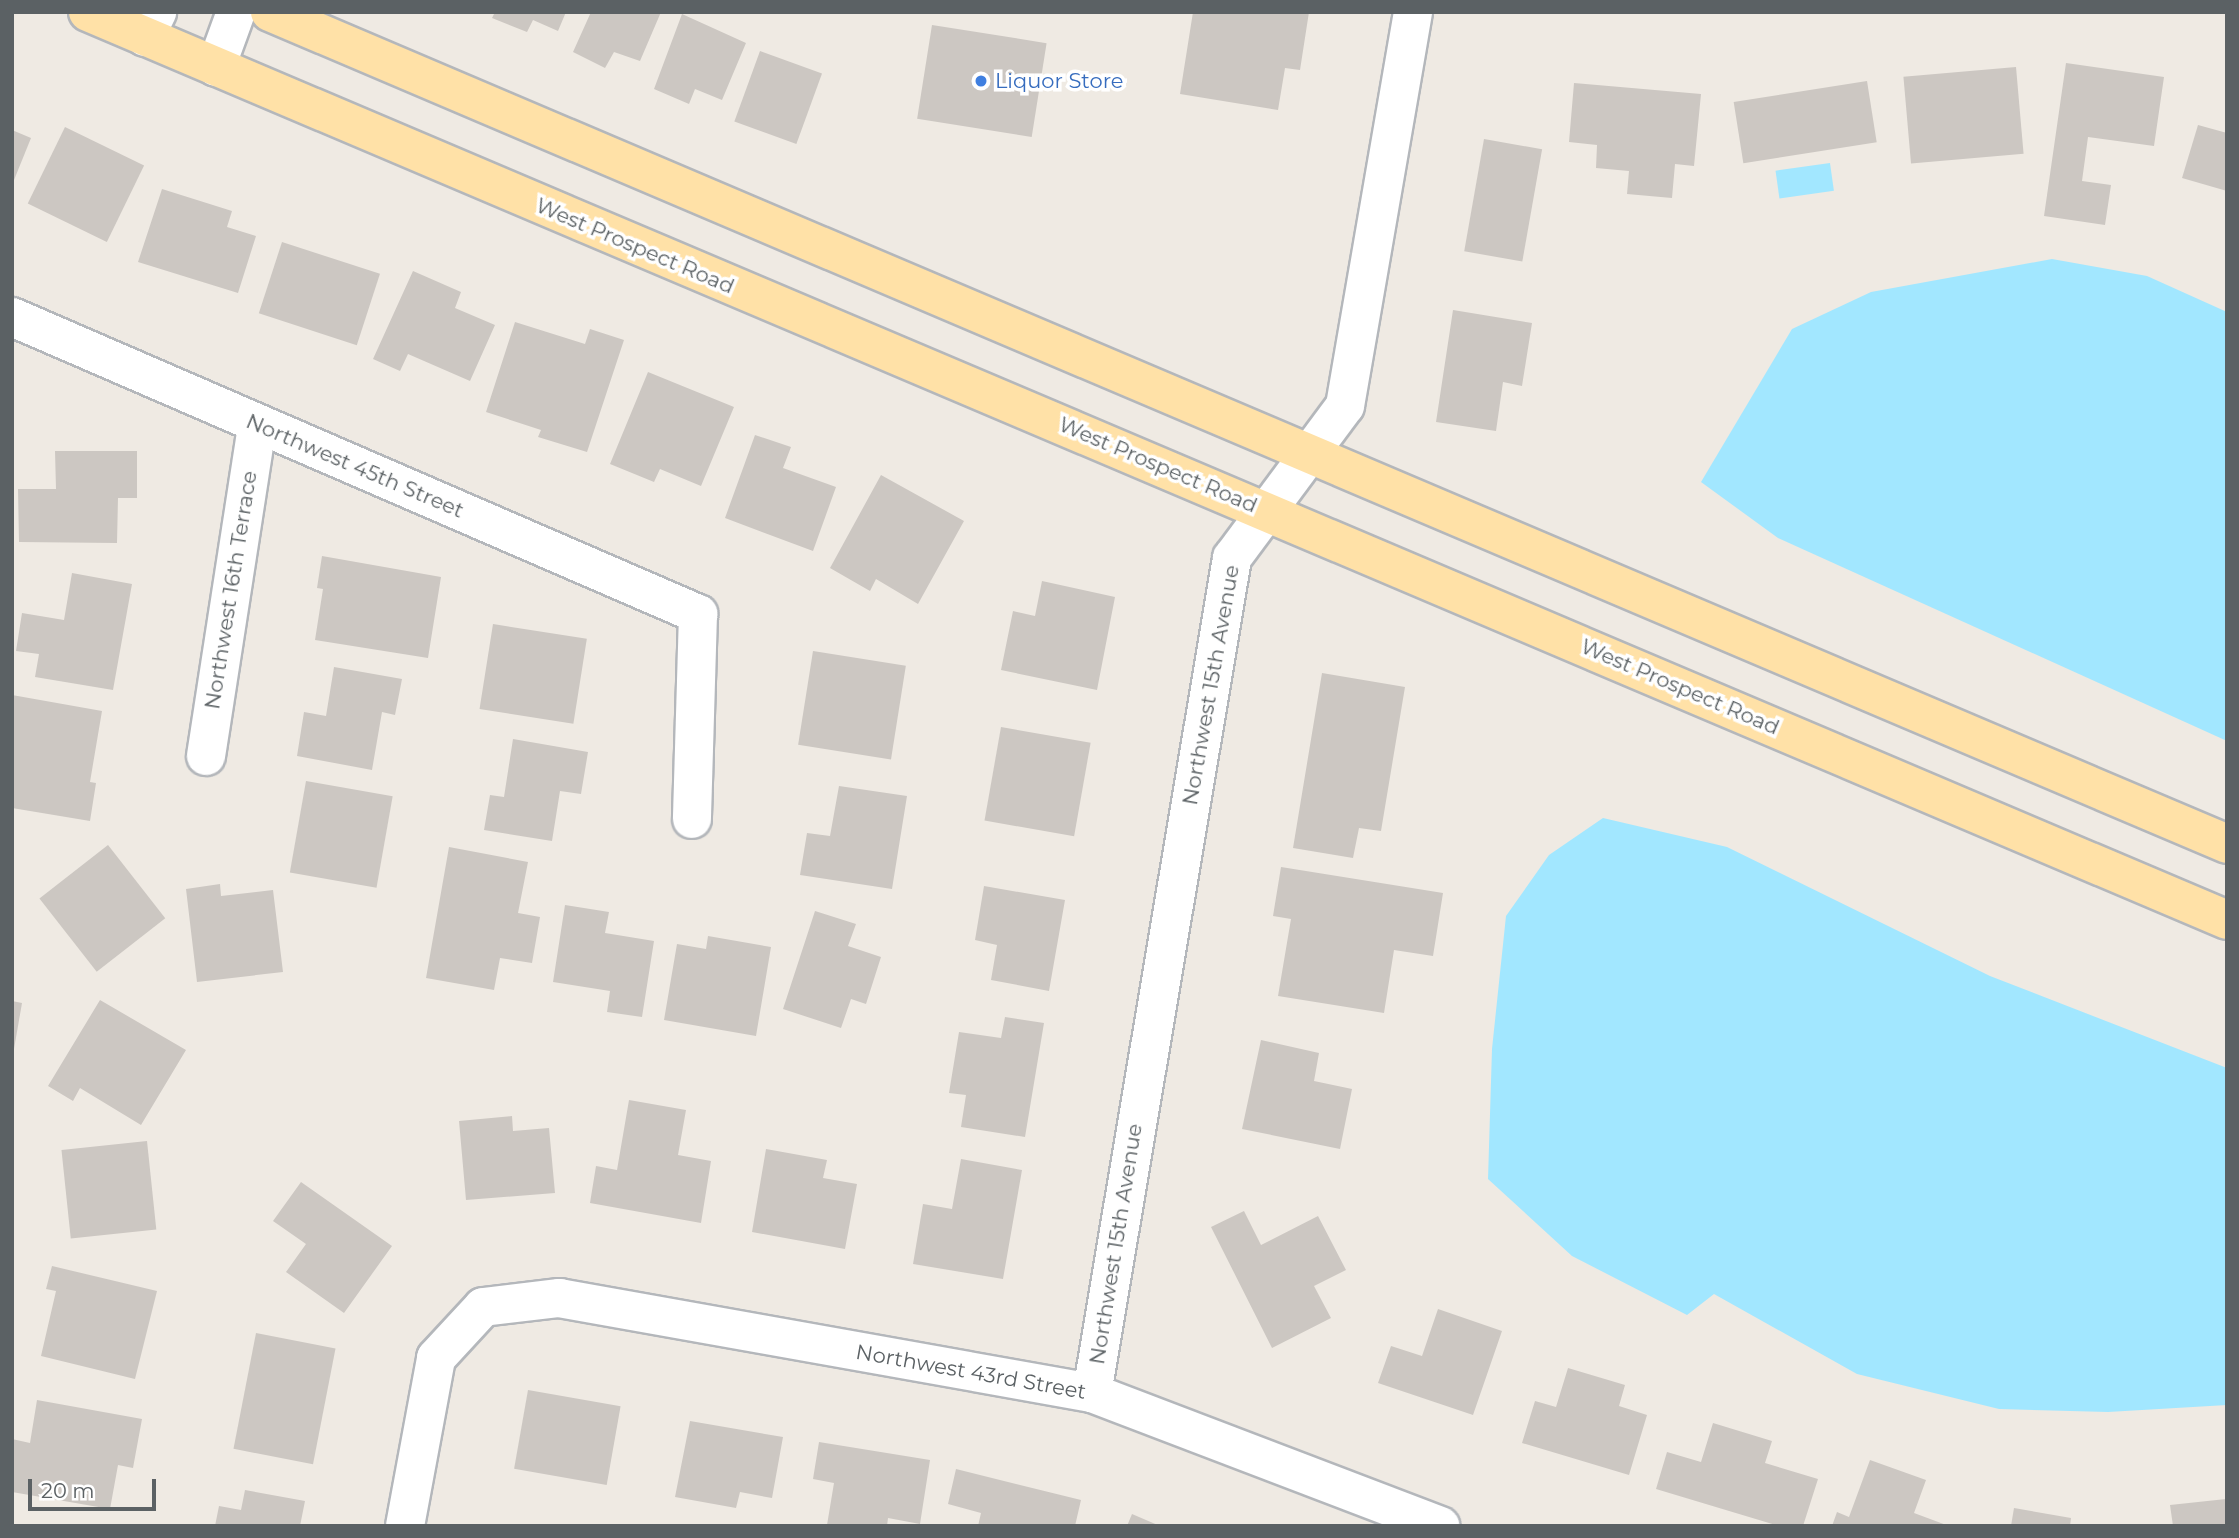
<!DOCTYPE html>
<html>
<head>
<meta charset="utf-8">
<style>
	body { margin:0 }
	#map { position:relative; width:2239px; height:1538px; overflow:hidden; background:#efeae3; font-family:Montserrat,sans-serif }
	div>[style] { position:absolute }
	[style*='--x'] { left:calc(var(--x)*1px); top:calc(var(--y)*1px); width:calc(var(--w)*1px); rotate:calc(var(--a)*1deg) }
	.water>* { inset:0; background:#a2e7ff; transform-origin:0 0 }
	.building>* { inset:0; background:#ccc7c2; transform-origin:0 0 }
	.roads { filter:drop-shadow(2px 0 #b4b7bb) drop-shadow(-2px 0 #b4b7bb) drop-shadow(0 2px #b4b7bb) drop-shadow(0 -2px #b4b7bb) }
	.minor>* { height:38px; margin:-19px; padding:0 19px; transform-origin:19px; border-radius:19px; background:#fff }
	.major>* { height:38px; margin:-19px; padding:0 19px; transform-origin:19px; border-radius:19px; background:#ffe1a7 }
	.dots>* { width:19px; height:19px; translate:-50% -50%; box-sizing:border-box; border:4px solid #fff; border-radius:50% }
	span { translate:-50% -50%; white-space:nowrap; text-align:center; line-height:1.15; -webkit-text-stroke:7px #fff; paint-order:stroke }
	.shop-label { font-size:21px; color:#366cbe }
	.left { translate:0 -50%; text-align:left }
	.street-label { font-size:21px; color:#5b6164 }
	.frame { position:absolute; inset:0; border:14px solid #5b6164; pointer-events:none }
	.scale { position:absolute; left:28px; top:1479px; width:128px; height:32px; box-sizing:border-box; border:4px solid #5b6164; border-top:0; padding-left:9px; font-size:21px; line-height:24px; white-space:nowrap; color:#5b6164; -webkit-text-stroke:5px #fff; paint-order:stroke }
</style>
</head>
<body>
<div id="map">
	<div class="water">
		<div style="left:1830px;top:163px;width:28px;height:55px;rotate:82deg"></div>
		<div style="clip-path:polygon(2052px 259px,2147px 276px,2227px 312px,2227px 741px,1778px 538px,1701px 482px,1792px 329px,1871px 292px)"></div>
		<div style="clip-path:polygon(1603px 818px,1727px 847px,1990px 976px,2227px 1068px,2227px 1405px,2108px 1412px,1999px 1409px,1857px 1374px,1714px 1294px,1687px 1315px,1572px 1256px,1488px 1179px,1492px 1049px,1506px 916px,1549px 855px)"></div>
	</div>
	<div class="building">
		<div style="clip-path:polygon(495px 12px,566px 12px,558px 31px,533px 20px,527px 32px,492px 18px)"></div>
		<div style="clip-path:polygon(591px 12px,661px 12px,640px 61px,614px 52px,605px 68px,573px 52px)"></div>
		<div style="clip-path:polygon(1193px 12px,1309px 12px,1300px 70px,1285px 68px,1278px 110px,1180px 94px)"></div>
		<div style="clip-path:polygon(682px 14px,746px 43px,722px 100px,695px 89px,689px 104px,654px 89px)"></div>
		<div style="left:932px;top:25px;width:116px;height:95px;rotate:9deg"></div>
		<div style="left:760px;top:51px;width:66px;height:75px;rotate:20deg"></div>
		<div style="clip-path:polygon(2066px 63px,2164px 77px,2154px 146px,2088px 137px,2082px 181px,2111px 185px,2105px 225px,2044px 216px)"></div>
		<div style="left:2016px;top:67px;width:87px;height:113px;rotate:85deg"></div>
		<div style="left:1867px;top:81px;width:62px;height:135px;rotate:81deg"></div>
		<div style="clip-path:polygon(1574px 83px,1701px 94px,1694px 166px,1675px 164px,1672px 198px,1627px 194px,1629px 171px,1596px 168px,1597px 145px,1569px 142px)"></div>
		<div style="clip-path:polygon(2198px 125px,2227px 133px,2227px 191px,2182px 178px)"></div>
		<div style="left:65px;top:127px;width:88px;height:85px;rotate:26deg"></div>
		<div style="clip-path:polygon(12px 130px,31px 138px,12px 185px)"></div>
		<div style="left:1484px;top:139px;width:59px;height:114px;rotate:10deg"></div>
		<div style="clip-path:polygon(162px 189px,232px 211px,227px 227px,256px 236px,238px 293px,138px 262px)"></div>
		<div style="left:282px;top:242px;width:103px;height:75px;rotate:18deg"></div>
		<div style="clip-path:polygon(413px 271px,461px 292px,455px 308px,495px 325px,470px 381px,408px 354px,400px 371px,373px 359px)"></div>
		<div style="clip-path:polygon(1453px 310px,1532px 323px,1522px 386px,1503px 382px,1496px 431px,1436px 422px)"></div>
		<div style="clip-path:polygon(515px 322px,585px 344px,590px 329px,624px 340px,587px 452px,538px 437px,541px 430px,486px 412px)"></div>
		<div style="clip-path:polygon(648px 372px,734px 407px,701px 486px,660px 469px,654px 482px,610px 464px)"></div>
		<div style="clip-path:polygon(755px 435px,791px 447px,783px 468px,836px 487px,813px 551px,725px 518px)"></div>
		<div style="clip-path:polygon(55px 451px,137px 451px,137px 498px,118px 498px,117px 543px,19px 542px,18px 489px,56px 489px)"></div>
		<div style="clip-path:polygon(881px 475px,964px 521px,918px 604px,876px 579px,870px 591px,830px 568px)"></div>
		<div style="clip-path:polygon(322px 556px,441px 577px,428px 658px,315px 640px,323px 589px,317px 588px)"></div>
		<div style="clip-path:polygon(72px 573px,132px 584px,113px 690px,35px 677px,39px 654px,16px 651px,22px 613px,64px 620px)"></div>
		<div style="clip-path:polygon(1042px 581px,1115px 597px,1097px 690px,1001px 670px,1013px 611px,1035px 616px)"></div>
		<div style="left:493px;top:624px;width:95px;height:86px;rotate:9deg"></div>
		<div style="left:813px;top:651px;width:94px;height:95px;rotate:9deg"></div>
		<div style="clip-path:polygon(334px 667px,402px 679px,395px 715px,382px 712px,372px 770px,297px 756px,304px 712px,326px 716px)"></div>
		<div style="clip-path:polygon(1322px 673px,1405px 687px,1381px 831px,1359px 828px,1353px 858px,1293px 848px)"></div>
		<div style="clip-path:polygon(12px 695px,102px 711px,90px 782px,96px 783px,90px 821px,12px 808px)"></div>
		<div style="left:1001px;top:727px;width:91px;height:95px;rotate:10deg"></div>
		<div style="clip-path:polygon(513px 739px,588px 752px,581px 794px,560px 791px,552px 841px,484px 830px,490px 795px,504px 797px)"></div>
		<div style="left:306px;top:781px;width:88px;height:93px;rotate:10deg"></div>
		<div style="clip-path:polygon(839px 786px,907px 796px,892px 889px,800px 875px,807px 833px,830px 836px)"></div>
		<div style="left:108px;top:845px;width:93px;height:87px;rotate:52deg"></div>
		<div style="clip-path:polygon(449px 847px,528px 862px,518px 913px,540px 917px,532px 963px,500px 958px,494px 990px,426px 978px)"></div>
		<div style="clip-path:polygon(1281px 867px,1443px 893px,1433px 956px,1394px 950px,1384px 1013px,1278px 996px,1291px 919px,1273px 916px)"></div>
		<div style="clip-path:polygon(220px 884px,221px 896px,273px 890px,283px 972px,197px 982px,186px 889px)"></div>
		<div style="clip-path:polygon(984px 886px,1065px 900px,1049px 991px,991px 980px,997px 945px,975px 940px)"></div>
		<div style="clip-path:polygon(565px 905px,609px 912px,605px 933px,654px 941px,642px 1017px,607px 1012px,610px 991px,553px 982px)"></div>
		<div style="clip-path:polygon(815px 911px,856px 924px,848px 946px,881px 957px,866px 1004px,851px 999px,841px 1028px,783px 1009px)"></div>
		<div style="clip-path:polygon(708px 936px,771px 947px,756px 1036px,664px 1020px,677px 944px,706px 949px)"></div>
		<div style="clip-path:polygon(100px 1000px,186px 1050px,141px 1125px,80px 1088px,73px 1101px,48px 1086px)"></div>
		<div style="clip-path:polygon(12px 1001px,22px 1003px,14px 1049px,12px 1049px)"></div>
		<div style="clip-path:polygon(1005px 1017px,1044px 1023px,1025px 1137px,961px 1127px,966px 1095px,949px 1093px,959px 1032px,1001px 1038px)"></div>
		<div style="clip-path:polygon(1261px 1040px,1319px 1053px,1314px 1081px,1352px 1089px,1340px 1149px,1242px 1129px)"></div>
		<div style="clip-path:polygon(629px 1100px,686px 1110px,678px 1155px,711px 1161px,701px 1223px,590px 1203px,596px 1166px,617px 1170px)"></div>
		<div style="clip-path:polygon(512px 1116px,513px 1131px,549px 1128px,555px 1193px,466px 1200px,459px 1121px)"></div>
		<div style="left:147px;top:1141px;width:89px;height:86px;rotate:84deg"></div>
		<div style="clip-path:polygon(766px 1149px,827px 1160px,823px 1178px,857px 1184px,845px 1249px,752px 1232px)"></div>
		<div style="clip-path:polygon(961px 1159px,1022px 1170px,1003px 1279px,913px 1264px,923px 1204px,952px 1209px)"></div>
		<div style="clip-path:polygon(301px 1182px,392px 1246px,344px 1313px,286px 1272px,306px 1244px,273px 1221px)"></div>
		<div style="clip-path:polygon(1244px 1211px,1261px 1245px,1318px 1216px,1346px 1270px,1314px 1286px,1331px 1318px,1272px 1348px,1211px 1227px)"></div>
		<div style="clip-path:polygon(52px 1266px,157px 1291px,135px 1379px,41px 1356px,56px 1291px,46px 1289px)"></div>
		<div style="clip-path:polygon(1438px 1309px,1502px 1331px,1473px 1415px,1378px 1383px,1391px 1346px,1422px 1356px)"></div>
		<div style="left:256px;top:1333px;width:81px;height:118px;rotate:11deg"></div>
		<div style="clip-path:polygon(1568px 1368px,1625px 1385px,1619px 1406px,1647px 1415px,1629px 1475px,1522px 1443px,1535px 1401px,1556px 1407px)"></div>
		<div style="left:528px;top:1390px;width:94px;height:80px;rotate:10deg"></div>
		<div style="clip-path:polygon(37px 1400px,142px 1419px,133px 1468px,118px 1465px,110px 1509px,12px 1492px,12px 1439px,30px 1443px)"></div>
		<div style="clip-path:polygon(690px 1421px,783px 1437px,772px 1498px,740px 1492px,736px 1508px,675px 1497px)"></div>
		<div style="clip-path:polygon(1713px 1423px,1772px 1441px,1765px 1463px,1818px 1479px,1803px 1526px,1779px 1526px,1656px 1489px,1667px 1452px,1701px 1462px)"></div>
		<div style="clip-path:polygon(819px 1442px,930px 1460px,920px 1524px,888px 1518px,887px 1526px,827px 1525px,834px 1483px,813px 1479px)"></div>
		<div style="clip-path:polygon(1870px 1460px,1926px 1480px,1914px 1513px,1949px 1526px,1832px 1526px,1837px 1512px,1849px 1517px)"></div>
		<div style="clip-path:polygon(956px 1469px,1081px 1500px,1075px 1526px,978px 1526px,981px 1513px,948px 1504px)"></div>
		<div style="clip-path:polygon(245px 1490px,305px 1501px,300px 1526px,215px 1526px,219px 1506px,241px 1510px)"></div>
		<div style="clip-path:polygon(2226px 1499px,2227px 1526px,2173px 1526px,2170px 1505px)"></div>
		<div style="clip-path:polygon(2014px 1508px,2071px 1518px,2070px 1526px,2011px 1526px)"></div>
		<div style="clip-path:polygon(1132px 1514px,1160px 1526px,1127px 1526px)"></div>
	</div>
	<div class="roads">
		<div class="minor">
			<div style="--x:145;--y:37;--w:28;--a:-64"></div>
			<div style="--x:216;--y:67;--w:59;--a:-70"></div>
			<div style="--x:12;--y:317;--w:748;--a:23.41"></div>
			<div style="--x:698;--y:614;--w:205;--a:91.7"></div>
			<div style="--x:206;--y:756;--w:335;--a:-81.2"></div>
			<div style="--x:1092;--y:1393;--w:847;--a:-80.48"></div>
			<div style="--x:1232;--y:558;--w:189;--a:-53.4"></div>
			<div style="--x:1345;--y:406;--w:400;--a:-80.2"></div>
			<div style="--x:405;--y:1526;--w:171;--a:-79.5"></div>
			<div style="--x:436;--y:1358;--w:69;--a:-47.3"></div>
			<div style="--x:483;--y:1307;--w:77;--a:-6.8"></div>
			<div style="--x:559;--y:1298;--w:541;--a:10.11"></div>
			<div style="--x:1092;--y:1393;--w:373;--a:20.9"></div>
		</div>
		<div class="major">
			<div style="--x:88;--y:12;--w:2324;--a:23"></div>
			<div style="--x:270;--y:12;--w:2127;--a:23.03"></div>
		</div>
	</div>
	<div class="dots">
		<div style="left:981px;top:81px;background:#3f7fe0"></div>
	</div>
	<div class="shop-label">
		<span class="left" style="left:995px;top:81px">Liquor Store</span>
	</div>
	<div class="street-label">
		<span style="left:635px;top:246px;rotate:23deg">West Prospect Road</span>
		<span style="left:1158px;top:465px;rotate:23deg">West Prospect Road</span>
		<span style="left:355px;top:466px;rotate:23deg">Northwest 45th Street</span>
		<span style="left:231px;top:590px;rotate:-81deg">Northwest 16th Terrace</span>
		<span style="left:1211px;top:685px;rotate:-80deg">Northwest 15th Avenue</span>
		<span style="left:1680px;top:687px;rotate:23deg">West Prospect Road</span>
		<span style="left:1116px;top:1244px;rotate:-81deg">Northwest 15th Avenue</span>
		<span style="left:971px;top:1372px;rotate:10deg">Northwest 43rd Street</span>
	</div>
	<div class="frame"></div>
	<div class="scale">20 m</div>
</div>
</body>
</html>
